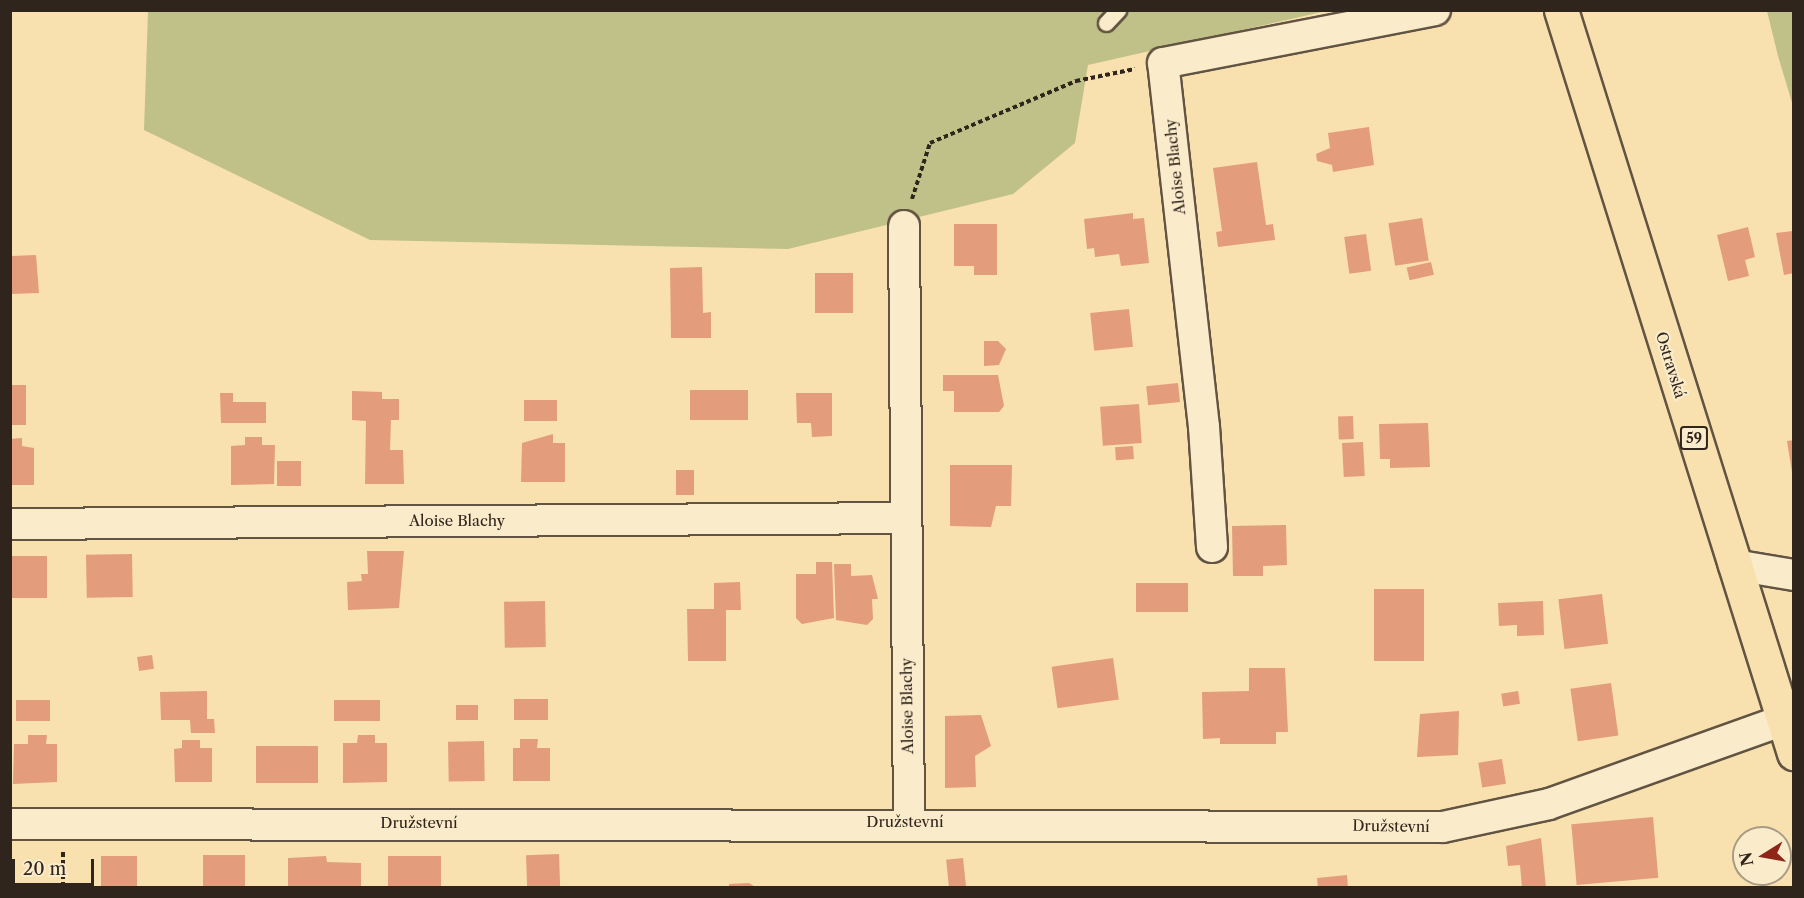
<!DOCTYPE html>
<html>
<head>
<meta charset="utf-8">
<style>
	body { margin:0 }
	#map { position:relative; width:1804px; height:898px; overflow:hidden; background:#f8e0af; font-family:"Libre Caslon Text",serif }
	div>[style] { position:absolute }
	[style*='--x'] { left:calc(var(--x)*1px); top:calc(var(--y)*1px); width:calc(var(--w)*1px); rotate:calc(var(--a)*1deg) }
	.green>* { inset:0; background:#c0c188 }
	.building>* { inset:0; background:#e39d7c; transform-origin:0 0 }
	.path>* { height:4px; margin-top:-2px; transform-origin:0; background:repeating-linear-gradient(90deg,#30251d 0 4.5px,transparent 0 7.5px) }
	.roads { filter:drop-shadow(2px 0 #625442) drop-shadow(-2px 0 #625442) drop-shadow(0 2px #625442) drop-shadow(0 -2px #625442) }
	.lane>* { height:15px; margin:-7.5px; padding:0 7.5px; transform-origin:7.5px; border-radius:7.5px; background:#faebcb }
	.street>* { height:30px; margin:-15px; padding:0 15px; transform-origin:15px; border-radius:15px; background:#faebcb }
	.primary>* { height:33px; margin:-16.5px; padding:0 16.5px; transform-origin:16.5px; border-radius:16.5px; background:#f8e0af }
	span { translate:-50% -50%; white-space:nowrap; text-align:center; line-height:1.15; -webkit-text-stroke:4.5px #faebcb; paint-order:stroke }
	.shield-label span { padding:2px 4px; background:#faebcb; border:2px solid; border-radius:4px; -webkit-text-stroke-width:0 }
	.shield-label { font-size:14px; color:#30251d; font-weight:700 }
	.street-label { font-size:15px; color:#30251d }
	.frame { position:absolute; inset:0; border:12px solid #30251d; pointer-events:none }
	.north { position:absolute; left:1732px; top:826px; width:60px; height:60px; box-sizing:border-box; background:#faebcb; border:2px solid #a99c85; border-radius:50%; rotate:259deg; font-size:16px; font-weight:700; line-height:24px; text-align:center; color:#30251d }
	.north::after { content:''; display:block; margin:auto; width:21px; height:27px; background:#8f2418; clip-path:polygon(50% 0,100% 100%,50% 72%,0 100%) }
	.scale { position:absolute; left:12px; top:859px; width:82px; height:27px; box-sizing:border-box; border:3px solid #30251d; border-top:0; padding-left:8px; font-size:18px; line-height:21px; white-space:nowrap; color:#30251d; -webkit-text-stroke:4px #faebcb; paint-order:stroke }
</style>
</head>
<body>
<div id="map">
	<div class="green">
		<div style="clip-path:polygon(148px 11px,1326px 11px,1088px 65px,1075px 143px,1013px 194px,788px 249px,370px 240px,144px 130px)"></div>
		<div style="clip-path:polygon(1767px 11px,1793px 11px,1793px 106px,1778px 56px)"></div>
	</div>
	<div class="building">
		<div style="clip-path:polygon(1369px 127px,1374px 165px,1333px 172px,1332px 165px,1317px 161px,1316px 154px,1330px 148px,1328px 133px)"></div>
		<div style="clip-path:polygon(1257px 162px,1266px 225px,1273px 224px,1275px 240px,1218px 247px,1216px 232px,1222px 231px,1213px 168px)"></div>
		<div style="clip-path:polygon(1133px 213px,1133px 219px,1144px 218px,1149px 263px,1121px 266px,1119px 254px,1095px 257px,1094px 248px,1087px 249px,1084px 219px)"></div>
		<div style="left:1422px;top:218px;width:43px;height:34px;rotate:81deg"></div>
		<div style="clip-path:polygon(954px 224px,997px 224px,997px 275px,974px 275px,974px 266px,954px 266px)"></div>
		<div style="clip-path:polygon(1748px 227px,1755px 257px,1745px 260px,1749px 276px,1728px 281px,1717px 235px)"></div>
		<div style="clip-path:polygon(1793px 231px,1794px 273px,1784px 275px,1776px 233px)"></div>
		<div style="left:1366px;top:234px;width:37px;height:22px;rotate:82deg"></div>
		<div style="clip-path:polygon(36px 255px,39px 293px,10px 294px,11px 256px)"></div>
		<div style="left:1431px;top:262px;width:13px;height:25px;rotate:77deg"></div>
		<div style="clip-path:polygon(702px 267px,703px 313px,711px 312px,711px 338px,671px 338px,670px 268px)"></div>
		<div style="left:815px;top:273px;width:38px;height:40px"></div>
		<div style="left:1129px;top:309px;width:38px;height:39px;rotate:84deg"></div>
		<div style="clip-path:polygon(984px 341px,998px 341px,1006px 349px,999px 365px,984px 366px)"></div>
		<div style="clip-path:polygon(943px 375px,998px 375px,1004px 406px,999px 412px,954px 412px,954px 391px,943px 391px)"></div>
		<div style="left:1178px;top:383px;width:19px;height:32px;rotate:84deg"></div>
		<div style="left:10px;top:385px;width:16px;height:40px"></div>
		<div style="left:748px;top:390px;width:30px;height:58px;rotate:90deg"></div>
		<div style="clip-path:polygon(352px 391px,382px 392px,382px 399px,399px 399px,399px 420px,391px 420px,390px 450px,403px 450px,404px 484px,365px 484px,366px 421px,352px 420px)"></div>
		<div style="clip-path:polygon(220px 393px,233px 393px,233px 402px,266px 402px,266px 423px,221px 423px)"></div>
		<div style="clip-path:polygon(796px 393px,832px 393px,832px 436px,812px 437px,811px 423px,797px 423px)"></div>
		<div style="left:524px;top:400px;width:33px;height:21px"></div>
		<div style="left:1139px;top:404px;width:39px;height:39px;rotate:86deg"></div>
		<div style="left:1353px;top:416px;width:23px;height:15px;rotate:88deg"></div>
		<div style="clip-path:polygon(1428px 423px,1430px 467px,1390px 468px,1390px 459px,1380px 459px,1379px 424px)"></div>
		<div style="clip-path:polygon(553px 434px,553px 443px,565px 443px,565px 482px,521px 482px,522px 443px)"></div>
		<div style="clip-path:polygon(245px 437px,262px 437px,262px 445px,275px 445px,274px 484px,231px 485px,231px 446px,245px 445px)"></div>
		<div style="clip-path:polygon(22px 438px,22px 446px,34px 448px,34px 485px,10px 485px,10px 439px)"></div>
		<div style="clip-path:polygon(1794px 440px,1794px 472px,1792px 472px,1787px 441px)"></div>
		<div style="left:1363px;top:442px;width:34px;height:21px;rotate:87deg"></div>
		<div style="left:1133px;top:446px;width:13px;height:18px;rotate:86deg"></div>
		<div style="left:277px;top:461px;width:24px;height:25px"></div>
		<div style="clip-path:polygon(950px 465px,1012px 465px,1011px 506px,996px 506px,991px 527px,950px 526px)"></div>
		<div style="left:676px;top:470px;width:18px;height:25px"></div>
		<div style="clip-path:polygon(1286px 525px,1287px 565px,1263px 566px,1263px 576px,1233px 576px,1232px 526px)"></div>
		<div style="clip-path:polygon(367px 551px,404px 551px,399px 608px,348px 610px,347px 582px,362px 581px,361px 574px,368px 574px)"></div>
		<div style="left:132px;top:554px;width:43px;height:46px;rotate:89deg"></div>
		<div style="left:10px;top:556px;width:37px;height:42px"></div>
		<div style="clip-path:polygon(816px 562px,832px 562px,834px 618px,802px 624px,796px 618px,796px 574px,816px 574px)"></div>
		<div style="clip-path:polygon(834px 564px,851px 564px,851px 576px,872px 575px,878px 599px,872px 599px,873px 619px,867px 625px,836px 620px)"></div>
		<div style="clip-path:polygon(740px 582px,741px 610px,726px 610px,726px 661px,688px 661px,687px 609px,714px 609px,714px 583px)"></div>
		<div style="left:1188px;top:583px;width:29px;height:52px;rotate:90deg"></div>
		<div style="left:1374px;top:589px;width:50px;height:72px"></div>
		<div style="left:1602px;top:594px;width:50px;height:44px;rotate:83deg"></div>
		<div style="left:545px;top:601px;width:46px;height:41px;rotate:89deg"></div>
		<div style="clip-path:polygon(1543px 601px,1544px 635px,1517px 636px,1517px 625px,1499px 626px,1498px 603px)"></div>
		<div style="left:152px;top:655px;width:14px;height:15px;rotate:82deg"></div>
		<div style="left:1113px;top:658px;width:42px;height:62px;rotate:82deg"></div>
		<div style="clip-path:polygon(1249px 668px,1285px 668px,1288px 732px,1276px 732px,1276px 744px,1220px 744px,1220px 738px,1203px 739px,1202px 692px,1249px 691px)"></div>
		<div style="left:1611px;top:683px;width:53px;height:41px;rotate:82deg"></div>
		<div style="clip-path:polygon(207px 691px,207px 719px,214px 719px,215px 733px,191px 733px,190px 720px,161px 720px,160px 692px)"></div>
		<div style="left:1518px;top:691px;width:13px;height:17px;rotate:81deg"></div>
		<div style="left:514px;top:699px;width:34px;height:21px"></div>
		<div style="left:16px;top:700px;width:34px;height:21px"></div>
		<div style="left:334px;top:700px;width:46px;height:21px"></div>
		<div style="left:478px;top:705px;width:15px;height:22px;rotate:90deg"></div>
		<div style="clip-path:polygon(1459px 711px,1458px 755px,1417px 757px,1420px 714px)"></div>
		<div style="clip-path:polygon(981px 715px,991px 746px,975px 756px,976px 787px,945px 788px,945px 716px)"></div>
		<div style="clip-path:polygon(28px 735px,47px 735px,46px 744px,57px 744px,57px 782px,13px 784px,14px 744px,28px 744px)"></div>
		<div style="clip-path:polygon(358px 735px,375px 735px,375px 743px,387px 743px,387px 782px,343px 783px,343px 743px,357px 743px)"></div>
		<div style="clip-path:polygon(520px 739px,538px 739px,537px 748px,550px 748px,550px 781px,513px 781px,513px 748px,520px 748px)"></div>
		<div style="clip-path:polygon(182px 740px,200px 740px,200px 748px,212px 748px,212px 782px,175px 782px,174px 749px,182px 748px)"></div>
		<div style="left:484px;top:741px;width:40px;height:36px;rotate:89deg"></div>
		<div style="left:256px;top:746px;width:62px;height:37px"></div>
		<div style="left:1502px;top:759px;width:25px;height:24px;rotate:81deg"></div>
		<div style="left:1653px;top:817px;width:61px;height:82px;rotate:85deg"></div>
		<div style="clip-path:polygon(1541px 838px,1546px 888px,1522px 888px,1520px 865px,1508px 866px,1506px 846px)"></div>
		<div style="left:559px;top:854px;width:34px;height:33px;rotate:88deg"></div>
		<div style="left:245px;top:855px;width:33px;height:42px;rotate:90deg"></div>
		<div style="left:101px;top:856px;width:36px;height:32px"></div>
		<div style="clip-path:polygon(326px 856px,327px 862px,361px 863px,361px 888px,288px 888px,288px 858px)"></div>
		<div style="left:388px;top:856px;width:53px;height:32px"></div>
		<div style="left:963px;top:858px;width:30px;height:17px;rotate:84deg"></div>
		<div style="clip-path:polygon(1347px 875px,1348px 888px,1318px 888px,1317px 878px)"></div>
		<div style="clip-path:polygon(749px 883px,757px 888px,729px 888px,729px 884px)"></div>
	</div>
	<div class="path">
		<div style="--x:912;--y:199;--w:59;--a:-72.2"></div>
		<div style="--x:930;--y:143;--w:159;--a:-23"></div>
		<div style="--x:1076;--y:81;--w:60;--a:-11.5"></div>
		<div style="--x:63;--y:852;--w:36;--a:90"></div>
	</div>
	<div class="roads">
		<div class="lane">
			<div style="--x:1106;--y:23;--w:18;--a:-47"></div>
		</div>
		<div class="street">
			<div style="--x:904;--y:226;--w:596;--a:89.52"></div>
			<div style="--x:10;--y:524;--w:894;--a:-0.38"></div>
			<div style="--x:1212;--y:547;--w:120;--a:-93.8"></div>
			<div style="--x:1204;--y:427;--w:366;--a:-96.4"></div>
			<div style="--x:1163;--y:63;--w:277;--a:-11"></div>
			<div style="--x:1734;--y:565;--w:61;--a:9.5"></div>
			<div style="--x:10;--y:824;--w:1433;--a:0.12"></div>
			<div style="--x:1443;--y:827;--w:108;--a:-12.2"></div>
			<div style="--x:1549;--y:804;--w:249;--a:-19.7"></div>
		</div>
		<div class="primary">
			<div style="--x:1561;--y:10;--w:779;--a:72.59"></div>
		</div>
	</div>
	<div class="shield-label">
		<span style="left:1694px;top:438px">59</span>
	</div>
	<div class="street-label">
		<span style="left:1175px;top:167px;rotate:-96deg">Aloise Blachy</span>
		<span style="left:1671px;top:365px;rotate:73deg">Ostravská</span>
		<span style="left:457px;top:521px">Aloise Blachy</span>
		<span style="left:907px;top:706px;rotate:-91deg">Aloise Blachy</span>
		<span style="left:905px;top:822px">Družstevní</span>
		<span style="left:419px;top:823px">Družstevní</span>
		<span style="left:1391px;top:826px;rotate:1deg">Družstevní</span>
	</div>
	<div class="frame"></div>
	<div class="north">N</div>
	<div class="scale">20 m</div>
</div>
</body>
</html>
